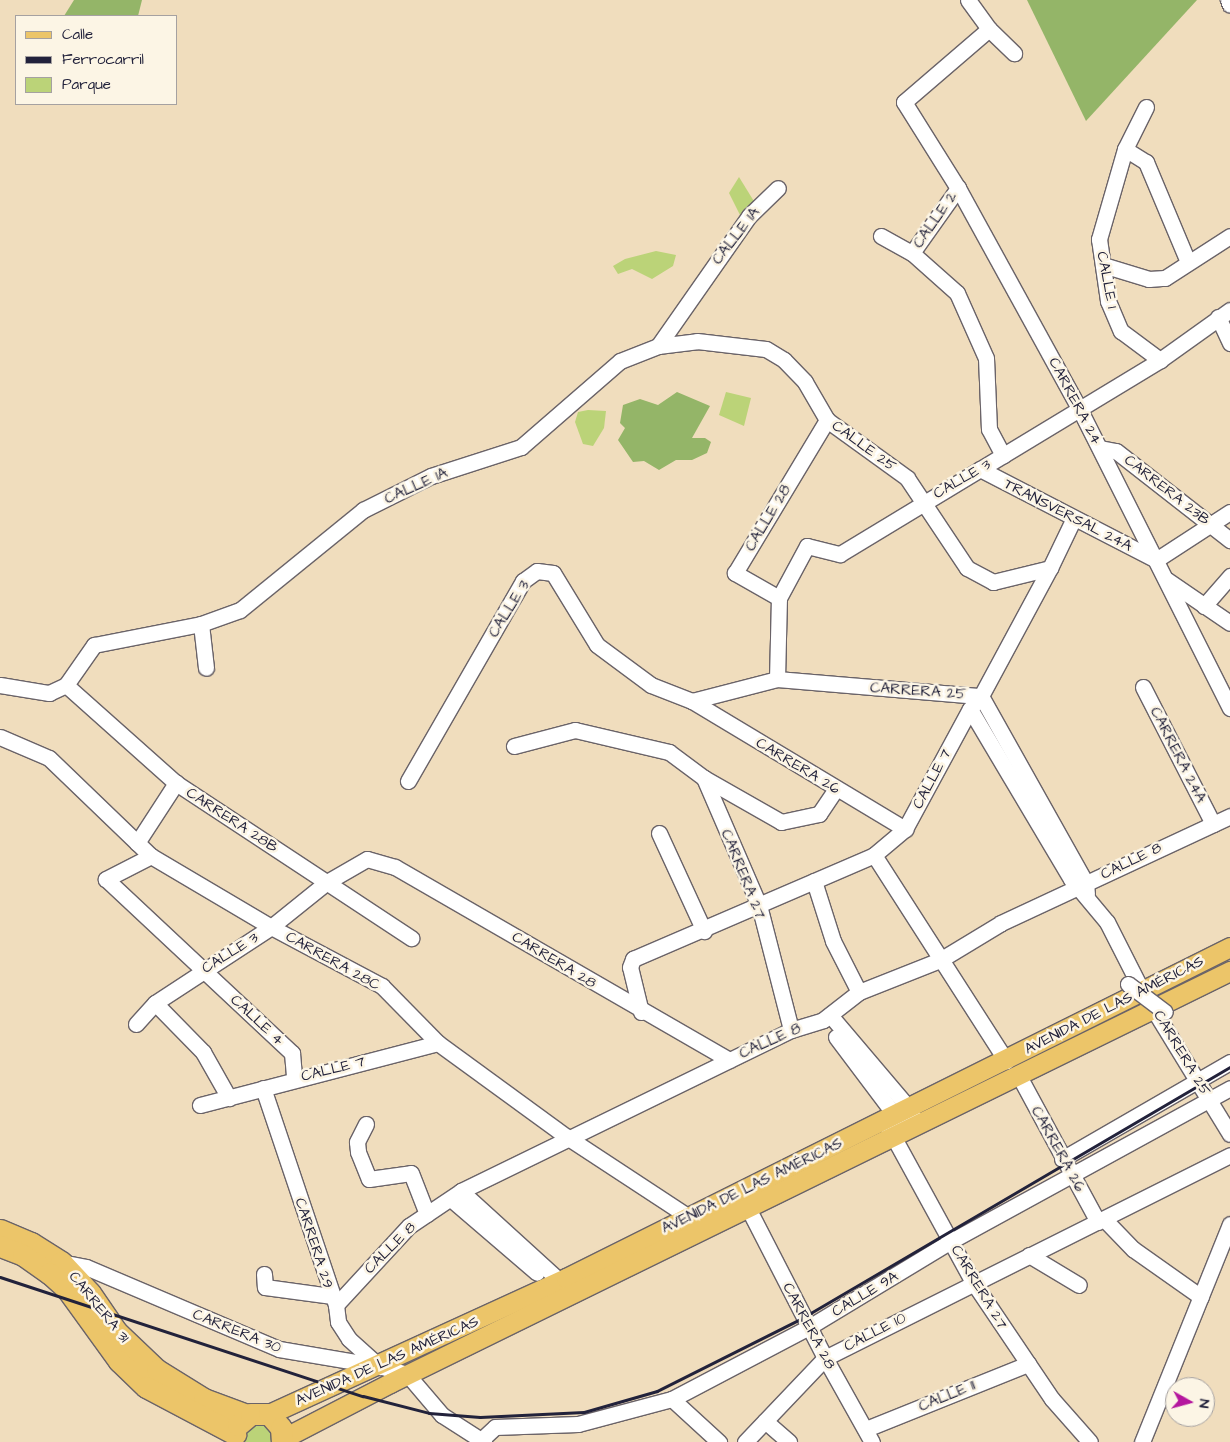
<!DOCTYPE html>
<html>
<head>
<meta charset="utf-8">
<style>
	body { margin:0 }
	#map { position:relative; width:1230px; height:1442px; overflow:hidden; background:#f0ddbd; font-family:"Architects Daughter",sans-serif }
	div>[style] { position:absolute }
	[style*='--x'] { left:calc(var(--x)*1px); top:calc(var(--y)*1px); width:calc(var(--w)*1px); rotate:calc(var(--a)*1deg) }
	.green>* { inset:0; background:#bbd378 }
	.forest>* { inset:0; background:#94b568 }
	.roads { filter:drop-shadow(1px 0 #6a6368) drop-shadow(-1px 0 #6a6368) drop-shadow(0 1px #6a6368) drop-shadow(0 -1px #6a6368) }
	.minor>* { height:15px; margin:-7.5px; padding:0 7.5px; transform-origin:7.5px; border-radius:7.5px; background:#fff }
	.major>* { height:19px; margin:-9.5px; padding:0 9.5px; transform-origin:9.5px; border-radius:9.5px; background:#ecc569 }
	.highway>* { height:21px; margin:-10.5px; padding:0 10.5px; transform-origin:10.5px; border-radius:10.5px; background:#ecc569 }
	.rail>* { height:3px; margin:-1.5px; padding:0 1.5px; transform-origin:1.5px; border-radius:1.5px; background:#22223b }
	.bridges { filter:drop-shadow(1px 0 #6a6368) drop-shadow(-1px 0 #6a6368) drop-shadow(0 1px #6a6368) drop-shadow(0 -1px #6a6368) }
	.minor-bridge>* { height:15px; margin:-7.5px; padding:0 7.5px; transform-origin:7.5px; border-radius:7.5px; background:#fff }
	span { translate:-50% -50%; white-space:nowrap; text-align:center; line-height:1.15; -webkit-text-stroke:5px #fcf5e5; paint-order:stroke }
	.street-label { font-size:15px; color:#22223b }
	.legend { position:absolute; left:15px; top:15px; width:162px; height:90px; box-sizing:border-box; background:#fcf5e5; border:1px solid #a5a1a1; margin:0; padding:6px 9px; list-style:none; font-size:15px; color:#22223b }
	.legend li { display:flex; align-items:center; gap:10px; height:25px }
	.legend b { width:25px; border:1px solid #a5a1a1 }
	.north { position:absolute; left:1165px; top:1377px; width:50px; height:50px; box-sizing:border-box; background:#fcf5e5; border:1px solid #a5a1a1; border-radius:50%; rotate:97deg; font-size:14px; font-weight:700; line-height:20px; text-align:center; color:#22223b }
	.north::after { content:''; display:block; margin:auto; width:18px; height:22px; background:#b5179e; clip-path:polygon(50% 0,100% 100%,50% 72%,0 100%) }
</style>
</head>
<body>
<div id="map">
	<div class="green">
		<div style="clip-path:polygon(739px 177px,755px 203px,741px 217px,729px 193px)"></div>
		<div style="clip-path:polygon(656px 251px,676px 255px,673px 266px,652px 279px,632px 269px,618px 274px,613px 266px,625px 259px)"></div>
		<div style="clip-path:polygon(726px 392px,751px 398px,744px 426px,719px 415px)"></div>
		<div style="clip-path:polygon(588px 410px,606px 411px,604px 428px,593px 446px,583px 444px,575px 422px,578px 412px)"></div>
		<div style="clip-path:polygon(249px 1424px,269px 1424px,274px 1442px,244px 1442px)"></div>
	</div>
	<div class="forest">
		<div style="clip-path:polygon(74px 0,142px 0,138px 16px,64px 16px)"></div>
		<div style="clip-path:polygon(1027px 0,1197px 0,1086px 121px)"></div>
		<div style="clip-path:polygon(677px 392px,710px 406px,692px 438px,705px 438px,711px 442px,707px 453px,692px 460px,676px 460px,659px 470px,644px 461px,633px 462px,618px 440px,625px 428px,620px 423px,623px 405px,640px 399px,658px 405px)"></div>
	</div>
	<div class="roads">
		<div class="minor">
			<div style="--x:968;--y:0;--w:36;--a:54"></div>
			<div style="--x:989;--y:29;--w:35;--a:44"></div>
			<div style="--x:1228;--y:0;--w:5;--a:68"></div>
			<div style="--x:989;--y:29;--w:112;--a:139.3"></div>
			<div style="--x:904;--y:102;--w:102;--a:57.9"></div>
			<div style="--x:958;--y:188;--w:251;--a:61.2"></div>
			<div style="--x:1079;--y:408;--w:336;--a:63.3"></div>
			<div style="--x:1146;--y:107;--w:47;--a:116.6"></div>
			<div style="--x:1125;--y:149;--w:94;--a:106.1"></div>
			<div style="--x:1099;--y:239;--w:63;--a:81.7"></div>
			<div style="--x:1108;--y:301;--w:33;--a:67"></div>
			<div style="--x:1121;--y:331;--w:49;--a:36.6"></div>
			<div style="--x:1125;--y:149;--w:25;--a:32"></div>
			<div style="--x:1146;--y:162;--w:108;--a:67.2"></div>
			<div style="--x:881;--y:236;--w:35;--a:29"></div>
			<div style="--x:912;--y:253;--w:60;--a:41.6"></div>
			<div style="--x:957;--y:293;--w:71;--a:66"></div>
			<div style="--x:986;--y:358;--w:71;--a:87.6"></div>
			<div style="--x:989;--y:429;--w:30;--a:62"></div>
			<div style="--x:912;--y:253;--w:80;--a:-54.7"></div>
			<div style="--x:1103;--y:265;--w:48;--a:16.9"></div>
			<div style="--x:1149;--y:279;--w:16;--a:-4"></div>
			<div style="--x:1165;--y:278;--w:77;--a:-32.9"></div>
			<div style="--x:1218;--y:317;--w:29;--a:65"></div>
			<div style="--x:658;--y:346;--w:159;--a:-55"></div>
			<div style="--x:749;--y:216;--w:40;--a:-44"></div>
			<div style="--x:1100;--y:448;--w:16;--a:11"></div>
			<div style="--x:1116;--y:451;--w:145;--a:38"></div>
			<div style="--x:980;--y:469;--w:198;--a:27.3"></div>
			<div style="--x:1156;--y:560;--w:88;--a:-33"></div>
			<div style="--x:1167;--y:580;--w:76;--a:34.3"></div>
			<div style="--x:779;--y:598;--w:51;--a:-150.4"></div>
			<div style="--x:735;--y:573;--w:179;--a:-59"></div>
			<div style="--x:1204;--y:606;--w:40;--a:-49"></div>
			<div style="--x:201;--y:624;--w:44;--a:83.5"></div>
			<div style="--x:777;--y:679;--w:81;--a:-88.6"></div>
			<div style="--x:779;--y:598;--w:59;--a:-61.7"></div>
			<div style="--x:807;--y:546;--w:34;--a:14"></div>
			<div style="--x:840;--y:554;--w:374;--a:-31.2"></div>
			<div style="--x:1160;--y:360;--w:86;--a:-35.5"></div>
			<div style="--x:0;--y:685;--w:50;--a:9.3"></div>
			<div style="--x:49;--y:693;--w:19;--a:-25"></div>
			<div style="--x:66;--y:685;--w:49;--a:-55"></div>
			<div style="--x:94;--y:645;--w:109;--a:-11.1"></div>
			<div style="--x:201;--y:624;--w:41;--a:-19.7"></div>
			<div style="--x:240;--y:610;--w:159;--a:-39.1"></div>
			<div style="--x:363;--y:510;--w:76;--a:-26.6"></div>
			<div style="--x:431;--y:476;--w:95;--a:-17.9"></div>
			<div style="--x:521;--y:447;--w:131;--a:-41"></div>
			<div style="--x:620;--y:361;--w:41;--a:-21.5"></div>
			<div style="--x:658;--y:346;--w:39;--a:-7"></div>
			<div style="--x:697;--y:341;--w:69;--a:6.6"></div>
			<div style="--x:766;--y:349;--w:21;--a:31"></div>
			<div style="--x:784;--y:360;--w:30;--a:46"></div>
			<div style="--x:805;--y:382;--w:44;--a:59.9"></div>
			<div style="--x:827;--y:420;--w:99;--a:35.9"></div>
			<div style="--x:907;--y:478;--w:108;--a:56.3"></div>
			<div style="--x:967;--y:568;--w:30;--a:28"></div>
			<div style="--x:993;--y:582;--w:59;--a:-13.8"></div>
			<div style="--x:66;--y:685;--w:147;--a:41.7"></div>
			<div style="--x:176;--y:783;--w:282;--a:33.4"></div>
			<div style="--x:1143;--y:687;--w:154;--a:62.9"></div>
			<div style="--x:981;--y:696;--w:214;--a:60.7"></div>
			<div style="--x:1086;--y:883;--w:11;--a:85"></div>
			<div style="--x:692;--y:701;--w:88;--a:-14.5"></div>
			<div style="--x:777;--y:679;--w:205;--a:4.8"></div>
			<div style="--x:970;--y:709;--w:198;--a:59.3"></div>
			<div style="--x:1071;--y:879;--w:56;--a:50.1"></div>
			<div style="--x:1107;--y:922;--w:75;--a:63.1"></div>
			<div style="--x:1141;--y:989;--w:170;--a:58.5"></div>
			<div style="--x:0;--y:737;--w:53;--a:23.2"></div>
			<div style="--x:49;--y:758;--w:141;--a:43.9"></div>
			<div style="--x:151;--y:856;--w:139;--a:30.6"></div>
			<div style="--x:271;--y:927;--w:126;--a:28"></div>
			<div style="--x:382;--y:986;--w:80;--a:45.5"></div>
			<div style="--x:438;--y:1043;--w:160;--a:36.1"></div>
			<div style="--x:567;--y:1137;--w:146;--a:33.3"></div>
			<div style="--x:514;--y:746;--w:63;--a:-14.7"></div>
			<div style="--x:575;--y:730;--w:97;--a:13.2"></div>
			<div style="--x:669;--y:752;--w:44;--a:36.6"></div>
			<div style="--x:704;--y:778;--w:89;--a:29.7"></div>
			<div style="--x:781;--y:822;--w:39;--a:-12"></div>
			<div style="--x:819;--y:814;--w:30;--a:-56"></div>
			<div style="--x:704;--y:778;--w:138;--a:66.6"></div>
			<div style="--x:759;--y:905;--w:129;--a:75.6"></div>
			<div style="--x:408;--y:781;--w:231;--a:-60.1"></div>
			<div style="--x:523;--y:581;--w:17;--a:-36"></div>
			<div style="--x:537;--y:571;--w:16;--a:7"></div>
			<div style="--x:553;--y:573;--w:84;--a:58.6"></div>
			<div style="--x:597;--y:645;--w:67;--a:36.5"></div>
			<div style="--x:651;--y:685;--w:44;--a:21.3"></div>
			<div style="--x:692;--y:701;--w:249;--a:31"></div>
			<div style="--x:659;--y:833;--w:108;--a:65.3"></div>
			<div style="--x:137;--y:843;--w:72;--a:-57"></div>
			<div style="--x:874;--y:855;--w:245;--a:57.3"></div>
			<div style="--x:151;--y:856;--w:51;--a:152.9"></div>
			<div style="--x:106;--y:879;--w:255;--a:43.1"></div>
			<div style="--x:292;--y:1053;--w:25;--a:85"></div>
			<div style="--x:814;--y:881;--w:63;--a:72.4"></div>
			<div style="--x:833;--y:941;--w:57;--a:63"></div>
			<div style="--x:155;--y:1003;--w:69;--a:45.6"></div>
			<div style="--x:203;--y:1052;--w:53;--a:60.5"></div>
			<div style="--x:641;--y:1012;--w:46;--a:-103.7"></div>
			<div style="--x:630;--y:967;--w:9;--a:-69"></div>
			<div style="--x:633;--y:959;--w:262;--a:-23.3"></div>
			<div style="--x:874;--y:855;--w:40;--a:-40"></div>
			<div style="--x:905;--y:829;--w:136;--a:-61.6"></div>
			<div style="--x:970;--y:709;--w:17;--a:-50"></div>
			<div style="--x:981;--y:696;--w:145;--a:-61.7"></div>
			<div style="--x:1050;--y:568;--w:53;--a:-64.4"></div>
			<div style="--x:830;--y:1015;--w:122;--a:49.7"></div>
			<div style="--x:909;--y:1108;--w:19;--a:62"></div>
			<div style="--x:136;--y:1024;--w:28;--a:-48"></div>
			<div style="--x:155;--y:1003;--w:139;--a:-33.2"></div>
			<div style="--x:271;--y:927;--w:72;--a:-38.8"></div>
			<div style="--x:327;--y:882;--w:46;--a:-29.9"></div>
			<div style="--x:367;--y:859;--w:29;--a:16"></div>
			<div style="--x:395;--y:867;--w:386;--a:30"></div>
			<div style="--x:836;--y:1037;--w:106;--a:53"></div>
			<div style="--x:1019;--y:1076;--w:166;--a:61.6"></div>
			<div style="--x:263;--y:1088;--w:229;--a:71.4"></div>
			<div style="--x:336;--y:1305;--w:17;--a:83"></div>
			<div style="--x:338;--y:1322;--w:20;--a:57"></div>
			<div style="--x:349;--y:1339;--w:42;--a:42.1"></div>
			<div style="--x:200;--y:1105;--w:246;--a:-14.6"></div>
			<div style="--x:366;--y:1124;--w:20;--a:117"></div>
			<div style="--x:357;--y:1142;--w:10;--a:84"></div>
			<div style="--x:358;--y:1152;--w:29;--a:68"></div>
			<div style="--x:369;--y:1179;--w:42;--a:-8.1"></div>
			<div style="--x:411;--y:1173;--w:44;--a:68.7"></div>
			<div style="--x:888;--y:1127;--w:177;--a:61.3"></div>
			<div style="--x:973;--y:1282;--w:141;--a:56"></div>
			<div style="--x:1052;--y:1399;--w:57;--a:48.5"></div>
			<div style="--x:1062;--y:1159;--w:194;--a:-30"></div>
			<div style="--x:461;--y:1191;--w:134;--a:42.3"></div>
			<div style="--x:451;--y:1199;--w:113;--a:40.7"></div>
			<div style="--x:748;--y:1208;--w:169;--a:62.8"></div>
			<div style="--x:825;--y:1358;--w:96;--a:60.8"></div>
			<div style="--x:1104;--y:1219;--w:42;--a:46"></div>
			<div style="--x:1133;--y:1249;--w:83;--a:35.2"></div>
			<div style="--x:1029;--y:1255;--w:58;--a:31"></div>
			<div style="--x:61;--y:1262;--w:25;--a:11"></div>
			<div style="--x:86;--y:1267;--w:210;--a:23"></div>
			<div style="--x:279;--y:1349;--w:101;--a:9.6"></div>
			<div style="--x:379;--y:1366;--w:29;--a:16"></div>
			<div style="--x:407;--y:1374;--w:54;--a:49.5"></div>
			<div style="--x:442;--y:1415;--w:50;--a:32.7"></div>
			<div style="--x:264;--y:1274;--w:13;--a:86"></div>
			<div style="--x:265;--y:1287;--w:68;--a:7.7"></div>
			<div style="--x:336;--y:1305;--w:108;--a:-47.3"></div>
			<div style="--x:409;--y:1226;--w:63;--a:-33.9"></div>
			<div style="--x:461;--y:1191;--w:367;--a:-26"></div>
			<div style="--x:791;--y:1030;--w:34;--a:-17"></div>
			<div style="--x:823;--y:1020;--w:46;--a:-37.9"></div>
			<div style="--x:859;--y:992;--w:87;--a:-21.6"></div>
			<div style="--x:940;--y:960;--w:71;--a:-31.2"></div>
			<div style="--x:1001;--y:923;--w:253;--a:-25"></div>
			<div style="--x:672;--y:1399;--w:64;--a:42.5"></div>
			<div style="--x:765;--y:1421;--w:32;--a:41"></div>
			<div style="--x:866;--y:1429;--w:175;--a:-21.9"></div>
			<div style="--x:479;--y:1442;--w:22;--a:-43"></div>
			<div style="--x:495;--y:1427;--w:83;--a:-2.1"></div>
			<div style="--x:578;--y:1424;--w:97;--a:-14.9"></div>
			<div style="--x:672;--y:1399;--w:155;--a:-27.7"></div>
			<div style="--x:809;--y:1327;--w:166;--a:-31.2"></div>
			<div style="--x:951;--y:1241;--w:318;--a:-28.7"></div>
			<div style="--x:745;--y:1442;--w:116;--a:-46.4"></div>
			<div style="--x:825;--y:1358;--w:453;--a:-26.6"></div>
			<div style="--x:1142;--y:1442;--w:235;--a:-68"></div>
		</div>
		<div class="major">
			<div style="--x:269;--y:1414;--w:327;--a:-24.6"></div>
			<div style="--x:566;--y:1278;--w:742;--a:-26.5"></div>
			<div style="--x:282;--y:1439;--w:122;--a:-27.4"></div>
			<div style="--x:390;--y:1383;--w:936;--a:-26.13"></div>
		</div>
		<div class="highway">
			<div style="--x:0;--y:1230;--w:34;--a:23"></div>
			<div style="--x:31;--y:1243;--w:36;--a:32"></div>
			<div style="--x:61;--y:1262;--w:42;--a:46.9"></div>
			<div style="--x:90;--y:1293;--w:46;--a:55.6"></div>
			<div style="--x:116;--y:1331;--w:57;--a:43.6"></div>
			<div style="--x:157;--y:1370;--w:55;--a:31.7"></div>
			<div style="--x:204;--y:1399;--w:46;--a:20.4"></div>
			<div style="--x:0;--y:1246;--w:25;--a:21"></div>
			<div style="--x:23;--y:1255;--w:32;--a:35"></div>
			<div style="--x:49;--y:1273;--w:24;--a:42"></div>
			<div style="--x:67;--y:1289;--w:89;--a:54.2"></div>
			<div style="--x:119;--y:1361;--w:37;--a:44"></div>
			<div style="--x:146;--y:1387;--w:101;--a:27.8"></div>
			<div style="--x:238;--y:1425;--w:17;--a:-40"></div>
			<div style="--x:251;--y:1414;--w:18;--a:0"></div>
			<div style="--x:269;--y:1414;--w:18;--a:49"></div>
			<div style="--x:281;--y:1428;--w:14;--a:86"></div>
		</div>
	</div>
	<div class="rail">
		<div style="--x:0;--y:1277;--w:382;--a:18.2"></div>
		<div style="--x:363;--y:1396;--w:68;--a:14.4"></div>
		<div style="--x:429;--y:1413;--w:51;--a:4.5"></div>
		<div style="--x:480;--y:1417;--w:104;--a:-2.8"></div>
		<div style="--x:584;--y:1412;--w:76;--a:-16"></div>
		<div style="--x:657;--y:1391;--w:162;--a:-26.7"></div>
		<div style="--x:802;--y:1318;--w:496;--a:-30.4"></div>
	</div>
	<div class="bridges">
		<div class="minor-bridge">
			<div style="--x:1128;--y:984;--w:46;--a:37.1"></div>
		</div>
	</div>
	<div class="street-label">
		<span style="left:935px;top:220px;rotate:-55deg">CALLE 2</span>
		<span style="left:736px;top:236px;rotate:-52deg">CALLE 1A</span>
		<span style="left:1107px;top:280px;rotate:79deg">CALLE 1</span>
		<span style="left:1075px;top:401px;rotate:62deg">CARRERA 24</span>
		<span style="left:864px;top:446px;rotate:36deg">CALLE 25</span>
		<span style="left:962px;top:479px;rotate:-30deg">CALLE 3</span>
		<span style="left:416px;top:486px;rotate:-24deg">CALLE 1A</span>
		<span style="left:1167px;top:490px;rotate:38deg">CARRERA 23B</span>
		<span style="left:1068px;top:515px;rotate:27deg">TRANSVERSAL 24A</span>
		<span style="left:768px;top:518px;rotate:-59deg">CALLE 28</span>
		<span style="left:509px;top:609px;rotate:-58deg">CALLE 3</span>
		<span style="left:918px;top:691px;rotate:4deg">CARRERA 25</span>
		<span style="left:1178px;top:755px;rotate:63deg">CARRERA 24A</span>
		<span style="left:798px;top:766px;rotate:31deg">CARRERA 26</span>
		<span style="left:932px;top:779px;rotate:-62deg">CALLE 7</span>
		<span style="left:232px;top:820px;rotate:33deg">CARRERA 28B</span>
		<span style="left:1131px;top:861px;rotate:-26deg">CALLE 8</span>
		<span style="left:743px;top:874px;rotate:68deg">CARRERA 27</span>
		<span style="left:230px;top:953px;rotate:-32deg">CALLE 3</span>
		<span style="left:554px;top:960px;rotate:31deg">CARRERA 28</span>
		<span style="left:333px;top:961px;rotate:29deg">CARRERA 28C</span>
		<span style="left:1114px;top:1005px;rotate:-27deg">AVENIDA DE LAS AMÉRICAS</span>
		<span style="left:257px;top:1020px;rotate:43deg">CALLE 4</span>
		<span style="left:770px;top:1041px;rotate:-24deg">CALLE 8</span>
		<span style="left:1182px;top:1053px;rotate:59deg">CARRERA 25</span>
		<span style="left:333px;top:1069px;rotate:-14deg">CALLE 7</span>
		<span style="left:1058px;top:1149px;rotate:61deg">CARRERA 26</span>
		<span style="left:752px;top:1186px;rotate:-26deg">AVENIDA DE LAS AMÉRICAS</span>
		<span style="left:314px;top:1243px;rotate:72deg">CARRERA 29</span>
		<span style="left:390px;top:1248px;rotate:-45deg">CALLE 8</span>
		<span style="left:979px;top:1287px;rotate:59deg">CARRERA 27</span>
		<span style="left:865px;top:1294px;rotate:-31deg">CALLE 9A</span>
		<span style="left:99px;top:1307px;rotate:51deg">CARRERA 31</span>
		<span style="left:809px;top:1326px;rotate:62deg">CARRERA 28</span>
		<span style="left:237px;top:1331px;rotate:22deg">CARRERA 30</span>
		<span style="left:875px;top:1332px;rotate:-27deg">CALLE 10</span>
		<span style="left:387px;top:1361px;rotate:-24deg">AVENIDA DE LAS AMÉRICAS</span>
		<span style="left:947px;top:1396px;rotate:-22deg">CALLE 11</span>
	</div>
	<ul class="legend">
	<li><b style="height:6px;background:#ecc569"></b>Calle</li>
	<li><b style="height:6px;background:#22223b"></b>Ferrocarril</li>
	<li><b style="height:14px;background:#bbd378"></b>Parque</li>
	</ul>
	<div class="north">N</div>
</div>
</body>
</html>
